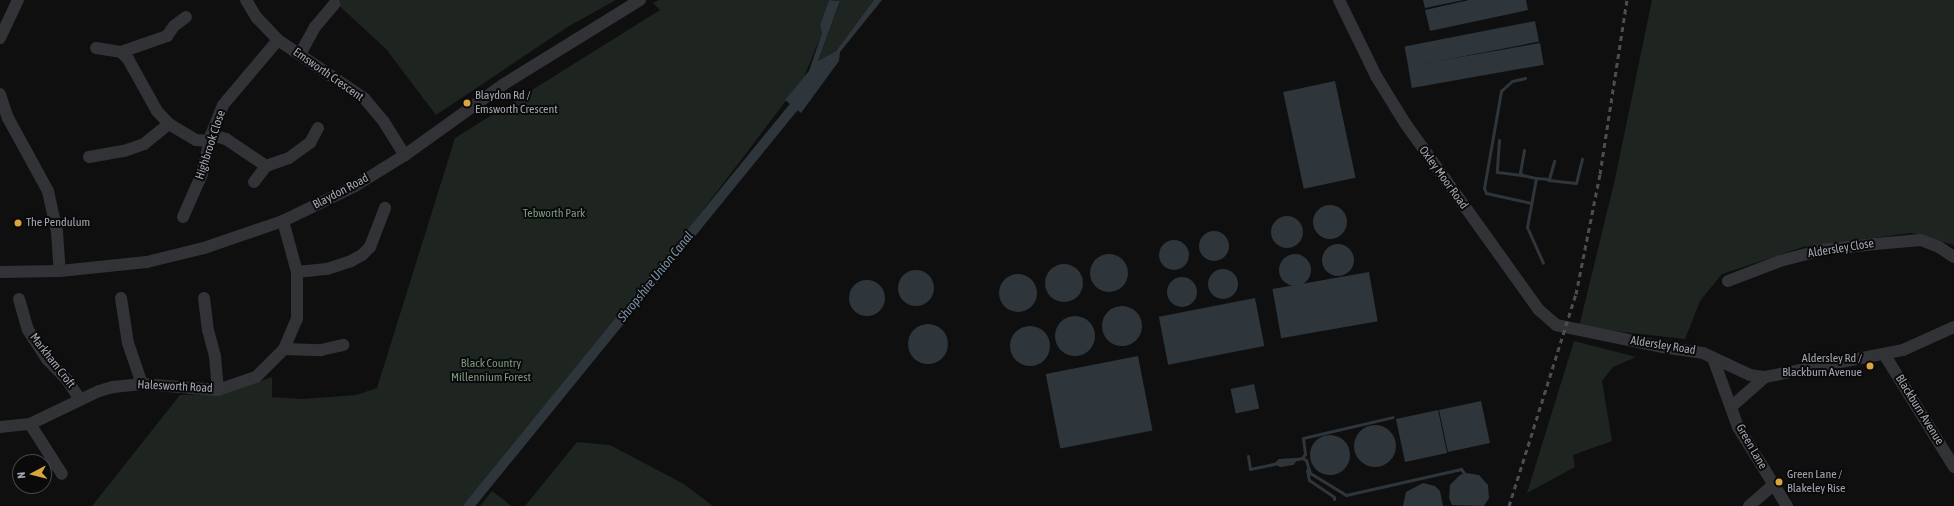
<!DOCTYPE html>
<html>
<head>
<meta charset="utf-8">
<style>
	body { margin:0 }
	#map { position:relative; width:1954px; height:506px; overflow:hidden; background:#0f0f10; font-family:"Asap Condensed",sans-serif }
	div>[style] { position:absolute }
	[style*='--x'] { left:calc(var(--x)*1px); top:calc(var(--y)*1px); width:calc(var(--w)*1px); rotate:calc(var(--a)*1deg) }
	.green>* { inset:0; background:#1e241f }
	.water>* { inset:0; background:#2e353b; transform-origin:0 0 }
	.round { border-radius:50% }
	.stream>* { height:3px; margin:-1.5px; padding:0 1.5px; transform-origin:1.5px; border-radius:1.5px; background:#2e353b }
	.canal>* { height:10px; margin:-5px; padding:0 5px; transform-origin:5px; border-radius:5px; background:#2e353b }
	.minor>* { height:12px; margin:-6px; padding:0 6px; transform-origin:6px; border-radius:6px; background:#323337 }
	.rail>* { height:3px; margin-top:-1.5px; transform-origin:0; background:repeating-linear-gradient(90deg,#4c4d51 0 5px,transparent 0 9px) }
	.dots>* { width:11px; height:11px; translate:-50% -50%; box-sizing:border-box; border:2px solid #0a0a0b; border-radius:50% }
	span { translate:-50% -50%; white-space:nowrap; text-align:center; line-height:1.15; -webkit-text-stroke:4px #0a0a0b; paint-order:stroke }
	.street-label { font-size:12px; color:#a2a6af }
	.poi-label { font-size:12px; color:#a2a6af }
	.left { translate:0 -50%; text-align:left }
	.right { translate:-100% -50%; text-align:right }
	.park-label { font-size:12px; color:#7b987c }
	.water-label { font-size:13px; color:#7c93a7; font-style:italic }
	.north { position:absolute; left:12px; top:454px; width:40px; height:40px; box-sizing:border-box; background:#0a0a0b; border:1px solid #47484d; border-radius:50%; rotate:263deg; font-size:11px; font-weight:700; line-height:16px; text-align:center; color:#a2a6af }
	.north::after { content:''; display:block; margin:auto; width:14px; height:18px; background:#daa53d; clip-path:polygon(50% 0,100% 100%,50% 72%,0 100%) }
</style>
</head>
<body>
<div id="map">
	<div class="green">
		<div style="clip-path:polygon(333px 0,616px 0,569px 26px,436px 115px,386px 49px)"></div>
		<div style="clip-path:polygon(659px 0,829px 0,820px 25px,822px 33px,804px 77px,649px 281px,463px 506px,92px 506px,180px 395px,224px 394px,272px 377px,272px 397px,303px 399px,356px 395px,377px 388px,455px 138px,660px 10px,653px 3px)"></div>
		<div style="clip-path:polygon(836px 0,874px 0,836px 51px,818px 61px,840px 2px)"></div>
		<div style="clip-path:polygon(1652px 0,1954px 0,1954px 245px,1911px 233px,1803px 247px,1722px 274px,1700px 301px,1685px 339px,1579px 327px,1615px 179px)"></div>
		<div style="clip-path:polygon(1574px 341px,1636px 357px,1613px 367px,1602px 381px,1612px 441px,1573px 455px,1575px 467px,1527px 493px)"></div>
		<div style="clip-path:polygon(577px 442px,610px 445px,684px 484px,713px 506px,525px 506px)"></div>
		<div style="clip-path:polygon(492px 491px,504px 500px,511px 506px,480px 506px)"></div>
	</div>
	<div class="water">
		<div style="clip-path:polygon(829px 0,840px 1px,818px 61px,836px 51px,874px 0,882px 0,840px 52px,839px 61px,801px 113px,785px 100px,809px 71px,822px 33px,820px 25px)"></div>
		<div style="clip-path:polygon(1423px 0,1464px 0,1425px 8px)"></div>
		<div style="clip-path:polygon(1469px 0,1526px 0,1528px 10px,1430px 31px,1425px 10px)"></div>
		<div style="left:1535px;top:21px;width:21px;height:133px;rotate:79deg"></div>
		<div style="left:1540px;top:43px;width:22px;height:134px;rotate:80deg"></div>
		<div style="left:1335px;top:81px;width:99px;height:53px;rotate:78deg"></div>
		<div class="round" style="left:1313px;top:205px;width:34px;height:34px"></div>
		<div class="round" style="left:1271px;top:216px;width:32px;height:32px"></div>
		<div class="round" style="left:1199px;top:231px;width:30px;height:30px"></div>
		<div class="round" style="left:1159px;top:240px;width:30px;height:30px"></div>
		<div class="round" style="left:1322px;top:244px;width:32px;height:32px"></div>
		<div class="round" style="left:1090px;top:254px;width:38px;height:38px"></div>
		<div class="round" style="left:1279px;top:254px;width:32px;height:32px"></div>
		<div class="round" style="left:1045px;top:264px;width:38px;height:38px"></div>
		<div class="round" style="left:1208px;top:269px;width:30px;height:30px"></div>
		<div class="round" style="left:898px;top:270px;width:36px;height:36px"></div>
		<div style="left:1369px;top:272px;width:50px;height:98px;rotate:80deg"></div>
		<div class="round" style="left:999px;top:274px;width:38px;height:38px"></div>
		<div class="round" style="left:1167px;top:277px;width:30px;height:30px"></div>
		<div class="round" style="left:849px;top:280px;width:36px;height:36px"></div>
		<div style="left:1255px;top:298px;width:49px;height:98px;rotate:79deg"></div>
		<div class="round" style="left:1102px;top:306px;width:40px;height:40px"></div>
		<div class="round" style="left:1055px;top:316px;width:40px;height:40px"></div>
		<div class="round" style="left:908px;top:324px;width:40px;height:40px"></div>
		<div class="round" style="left:1010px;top:326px;width:40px;height:40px"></div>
		<div style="left:1138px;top:356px;width:76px;height:94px;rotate:79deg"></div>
		<div style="left:1254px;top:384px;width:25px;height:24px;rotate:78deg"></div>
		<div style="left:1481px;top:401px;width:43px;height:43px;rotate:78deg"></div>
		<div style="left:1438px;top:410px;width:44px;height:43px;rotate:78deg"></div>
		<div class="round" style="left:1354px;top:425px;width:42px;height:42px"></div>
		<div class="round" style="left:1310px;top:435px;width:40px;height:40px"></div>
		<div style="clip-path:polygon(1466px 473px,1479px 475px,1488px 485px,1489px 498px,1484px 506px,1452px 505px,1449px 498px,1450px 485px,1460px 475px)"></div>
		<div style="clip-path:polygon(1423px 483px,1435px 486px,1440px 491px,1443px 506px,1403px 506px,1406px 492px)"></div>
	</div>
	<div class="stream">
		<div style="--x:1525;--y:78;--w:13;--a:167"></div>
		<div style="--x:1512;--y:81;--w:15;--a:138"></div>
		<div style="--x:1501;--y:91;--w:98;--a:99.9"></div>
		<div style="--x:1484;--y:188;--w:5;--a:68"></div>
		<div style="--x:1486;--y:193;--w:46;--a:12.5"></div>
		<div style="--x:1499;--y:140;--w:32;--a:94"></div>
		<div style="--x:1497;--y:172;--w:25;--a:7"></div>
		<div style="--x:1524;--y:150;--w:22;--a:100"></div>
		<div style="--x:1520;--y:172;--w:4;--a:56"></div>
		<div style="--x:1522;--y:175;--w:14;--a:12"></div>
		<div style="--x:1536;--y:178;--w:50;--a:100.4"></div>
		<div style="--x:1527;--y:227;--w:39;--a:66"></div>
		<div style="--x:1536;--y:178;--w:13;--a:4"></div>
		<div style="--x:1549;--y:179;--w:19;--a:-74"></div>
		<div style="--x:1548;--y:180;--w:28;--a:6"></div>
		<div style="--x:1576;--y:183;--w:25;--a:-76"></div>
		<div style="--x:1248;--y:456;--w:13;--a:81"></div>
		<div style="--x:1250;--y:469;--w:53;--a:-11.9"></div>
		<div style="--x:1302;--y:458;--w:5;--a:-53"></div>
		<div style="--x:1305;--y:454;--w:16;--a:-97"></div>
		<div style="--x:1303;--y:438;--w:92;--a:-13.1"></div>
		<div style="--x:1302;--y:458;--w:4;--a:27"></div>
		<div style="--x:1306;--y:460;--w:14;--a:73"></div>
		<div style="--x:1310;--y:473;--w:42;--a:31.4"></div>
		<div style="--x:1346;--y:495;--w:118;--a:-12.7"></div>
		<div style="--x:1461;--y:469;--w:5;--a:53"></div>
		<div style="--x:1276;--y:463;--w:4;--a:27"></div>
		<div style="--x:1280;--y:465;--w:12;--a:-9"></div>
		<div style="--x:1292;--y:463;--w:5;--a:-53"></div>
		<div style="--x:1276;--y:463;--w:4;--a:-45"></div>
		<div style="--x:1279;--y:460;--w:15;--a:-4"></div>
		<div style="--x:1307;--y:470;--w:10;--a:79"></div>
		<div style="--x:1309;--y:480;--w:30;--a:34"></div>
		<div style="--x:1334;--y:497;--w:2;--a:90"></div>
	</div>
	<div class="canal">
		<div style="--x:469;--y:506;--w:526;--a:-50.86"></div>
	</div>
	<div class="minor">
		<div style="--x:246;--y:0;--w:21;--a:59"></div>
		<div style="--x:257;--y:18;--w:30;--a:46"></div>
		<div style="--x:278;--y:40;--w:104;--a:34"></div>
		<div style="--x:364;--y:98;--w:31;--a:50"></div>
		<div style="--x:384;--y:122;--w:39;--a:58"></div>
		<div style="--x:1339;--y:0;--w:85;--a:64"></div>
		<div style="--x:1376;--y:76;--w:55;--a:58.3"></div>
		<div style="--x:1405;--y:123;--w:230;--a:54.4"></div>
		<div style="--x:1539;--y:310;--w:23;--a:41"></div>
		<div style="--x:1556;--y:325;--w:108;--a:11.7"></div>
		<div style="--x:1662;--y:347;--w:41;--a:8.3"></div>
		<div style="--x:1703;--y:353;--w:52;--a:25.1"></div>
		<div style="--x:1750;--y:375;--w:15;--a:8"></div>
		<div style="--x:1765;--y:377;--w:141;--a:-11.1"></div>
		<div style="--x:1903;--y:350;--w:56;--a:-24.3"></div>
		<div style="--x:0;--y:38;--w:42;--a:-64.7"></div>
		<div style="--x:96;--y:48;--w:25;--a:9"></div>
		<div style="--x:121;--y:52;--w:10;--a:45"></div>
		<div style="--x:128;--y:59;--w:60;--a:60.9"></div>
		<div style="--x:157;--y:111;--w:18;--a:47"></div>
		<div style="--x:169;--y:124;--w:31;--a:31"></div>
		<div style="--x:196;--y:140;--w:14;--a:4"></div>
		<div style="--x:121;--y:52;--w:49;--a:-19.2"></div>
		<div style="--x:167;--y:36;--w:12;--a:-55"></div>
		<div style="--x:174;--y:26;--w:15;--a:-37"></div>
		<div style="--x:300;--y:54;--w:31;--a:-61"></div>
		<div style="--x:315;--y:27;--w:30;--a:-50"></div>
		<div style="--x:0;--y:94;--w:25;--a:72"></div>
		<div style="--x:8;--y:118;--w:83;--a:61.3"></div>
		<div style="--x:48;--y:191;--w:42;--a:77.6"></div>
		<div style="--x:57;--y:232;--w:39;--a:86"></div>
		<div style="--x:211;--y:135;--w:16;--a:15"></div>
		<div style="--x:226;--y:139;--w:48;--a:34"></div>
		<div style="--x:89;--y:157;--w:36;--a:-10"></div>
		<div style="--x:124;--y:151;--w:21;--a:-19"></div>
		<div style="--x:144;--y:144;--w:32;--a:-39"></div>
		<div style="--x:254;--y:182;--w:20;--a:-53"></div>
		<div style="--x:266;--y:166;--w:24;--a:-19"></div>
		<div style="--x:289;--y:158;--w:26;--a:-36"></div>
		<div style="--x:310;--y:143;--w:17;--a:-62"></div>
		<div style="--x:183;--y:217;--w:47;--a:-66.2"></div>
		<div style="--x:202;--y:174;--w:40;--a:-77"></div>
		<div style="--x:211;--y:135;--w:32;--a:-68"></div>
		<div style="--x:223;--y:105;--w:85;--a:-49.8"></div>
		<div style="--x:0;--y:272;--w:60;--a:-1"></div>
		<div style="--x:60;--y:271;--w:87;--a:-5.9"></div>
		<div style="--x:147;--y:262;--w:59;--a:-13.8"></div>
		<div style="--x:204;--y:248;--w:83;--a:-18.9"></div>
		<div style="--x:283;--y:221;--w:80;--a:-25.9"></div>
		<div style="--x:355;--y:186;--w:59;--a:-31.8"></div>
		<div style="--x:405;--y:155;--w:122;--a:-35.6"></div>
		<div style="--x:504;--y:84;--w:160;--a:-31.7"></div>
		<div style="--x:297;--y:272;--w:30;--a:-6"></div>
		<div style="--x:327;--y:269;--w:25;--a:-18"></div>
		<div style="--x:351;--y:261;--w:13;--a:-29"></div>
		<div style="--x:362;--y:255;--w:11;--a:-45"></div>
		<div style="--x:370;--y:247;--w:42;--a:-69"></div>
		<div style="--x:1728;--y:281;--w:56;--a:-21"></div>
		<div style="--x:1780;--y:261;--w:43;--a:-14.7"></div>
		<div style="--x:1822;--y:250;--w:53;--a:-6.5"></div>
		<div style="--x:1875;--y:244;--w:46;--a:-5"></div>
		<div style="--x:1921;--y:240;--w:19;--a:21"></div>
		<div style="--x:1939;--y:247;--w:18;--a:34"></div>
		<div style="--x:121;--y:298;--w:46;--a:81.2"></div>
		<div style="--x:128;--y:343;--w:43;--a:71.1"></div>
		<div style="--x:204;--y:298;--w:32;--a:83"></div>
		<div style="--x:208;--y:330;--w:27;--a:75"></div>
		<div style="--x:215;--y:356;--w:34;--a:85"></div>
		<div style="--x:19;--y:299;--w:32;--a:74"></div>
		<div style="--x:28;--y:330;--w:35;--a:57"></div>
		<div style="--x:47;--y:359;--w:29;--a:46"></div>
		<div style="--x:67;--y:380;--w:23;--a:56"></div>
		<div style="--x:284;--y:349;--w:37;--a:2"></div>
		<div style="--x:321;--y:350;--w:23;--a:-13"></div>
		<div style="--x:1884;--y:354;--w:133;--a:58.2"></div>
		<div style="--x:1713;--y:358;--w:73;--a:70.1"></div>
		<div style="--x:1738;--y:427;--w:93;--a:58.2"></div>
		<div style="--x:1731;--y:407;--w:45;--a:-41.4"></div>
		<div style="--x:30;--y:424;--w:59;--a:57.4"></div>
		<div style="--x:0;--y:427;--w:30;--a:-6"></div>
		<div style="--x:30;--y:424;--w:76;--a:-25.6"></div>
		<div style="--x:99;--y:391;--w:15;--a:-16"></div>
		<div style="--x:113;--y:387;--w:29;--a:-6"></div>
		<div style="--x:142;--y:384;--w:76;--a:4.5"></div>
		<div style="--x:218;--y:390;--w:40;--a:-18.9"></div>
		<div style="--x:256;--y:377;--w:40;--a:-45"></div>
		<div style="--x:284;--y:349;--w:33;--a:-67"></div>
		<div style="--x:297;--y:319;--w:47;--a:-90"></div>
		<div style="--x:297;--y:272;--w:53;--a:-105.4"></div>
		<div style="--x:1749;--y:506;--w:32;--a:-41"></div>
	</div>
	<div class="rail">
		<div style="--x:1509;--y:506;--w:222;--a:-72.5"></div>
		<div style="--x:1576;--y:294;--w:122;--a:-78.7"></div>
		<div style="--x:1600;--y:174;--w:176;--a:-81.2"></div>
	</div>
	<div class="dots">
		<div style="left:467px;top:103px;background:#daa53d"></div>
		<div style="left:18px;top:223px;background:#daa53d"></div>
		<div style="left:1870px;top:366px;background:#daa53d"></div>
		<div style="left:1779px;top:482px;background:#daa53d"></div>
	</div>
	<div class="street-label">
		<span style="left:328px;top:75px;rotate:35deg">Emsworth Crescent</span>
		<span style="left:211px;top:145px;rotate:-72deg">Highbrook Close</span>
		<span style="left:1443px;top:178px;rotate:54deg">Oxley Moor Road</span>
		<span style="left:341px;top:192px;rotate:-28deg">Blaydon Road</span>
		<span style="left:1841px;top:249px;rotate:-9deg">Aldersley Close</span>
		<span style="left:1663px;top:346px;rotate:9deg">Aldersley Road</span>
		<span style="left:52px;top:361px;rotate:52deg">Markham Croft</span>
		<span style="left:175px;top:387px;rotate:3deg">Halesworth Road</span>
		<span style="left:1919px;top:410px;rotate:58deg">Blackburn Avenue</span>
		<span style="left:1751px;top:447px;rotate:60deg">Green Lane</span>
	</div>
	<div class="poi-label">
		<span class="left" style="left:475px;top:103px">Blaydon Rd /<br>Emsworth Crescent</span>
		<span class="left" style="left:26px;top:223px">The Pendulum</span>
		<span class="right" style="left:1862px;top:366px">Aldersley Rd /<br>Blackburn Avenue</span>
		<span class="left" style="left:1787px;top:482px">Green Lane /<br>Blakeley Rise</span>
	</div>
	<div class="park-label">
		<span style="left:554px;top:214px">Tebworth Park</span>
		<span style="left:491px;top:371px">Black Country<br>Millennium Forest</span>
	</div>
	<div class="water-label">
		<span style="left:656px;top:277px;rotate:-51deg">Shropshire Union Canal</span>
	</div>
	<div class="north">N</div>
</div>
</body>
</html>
